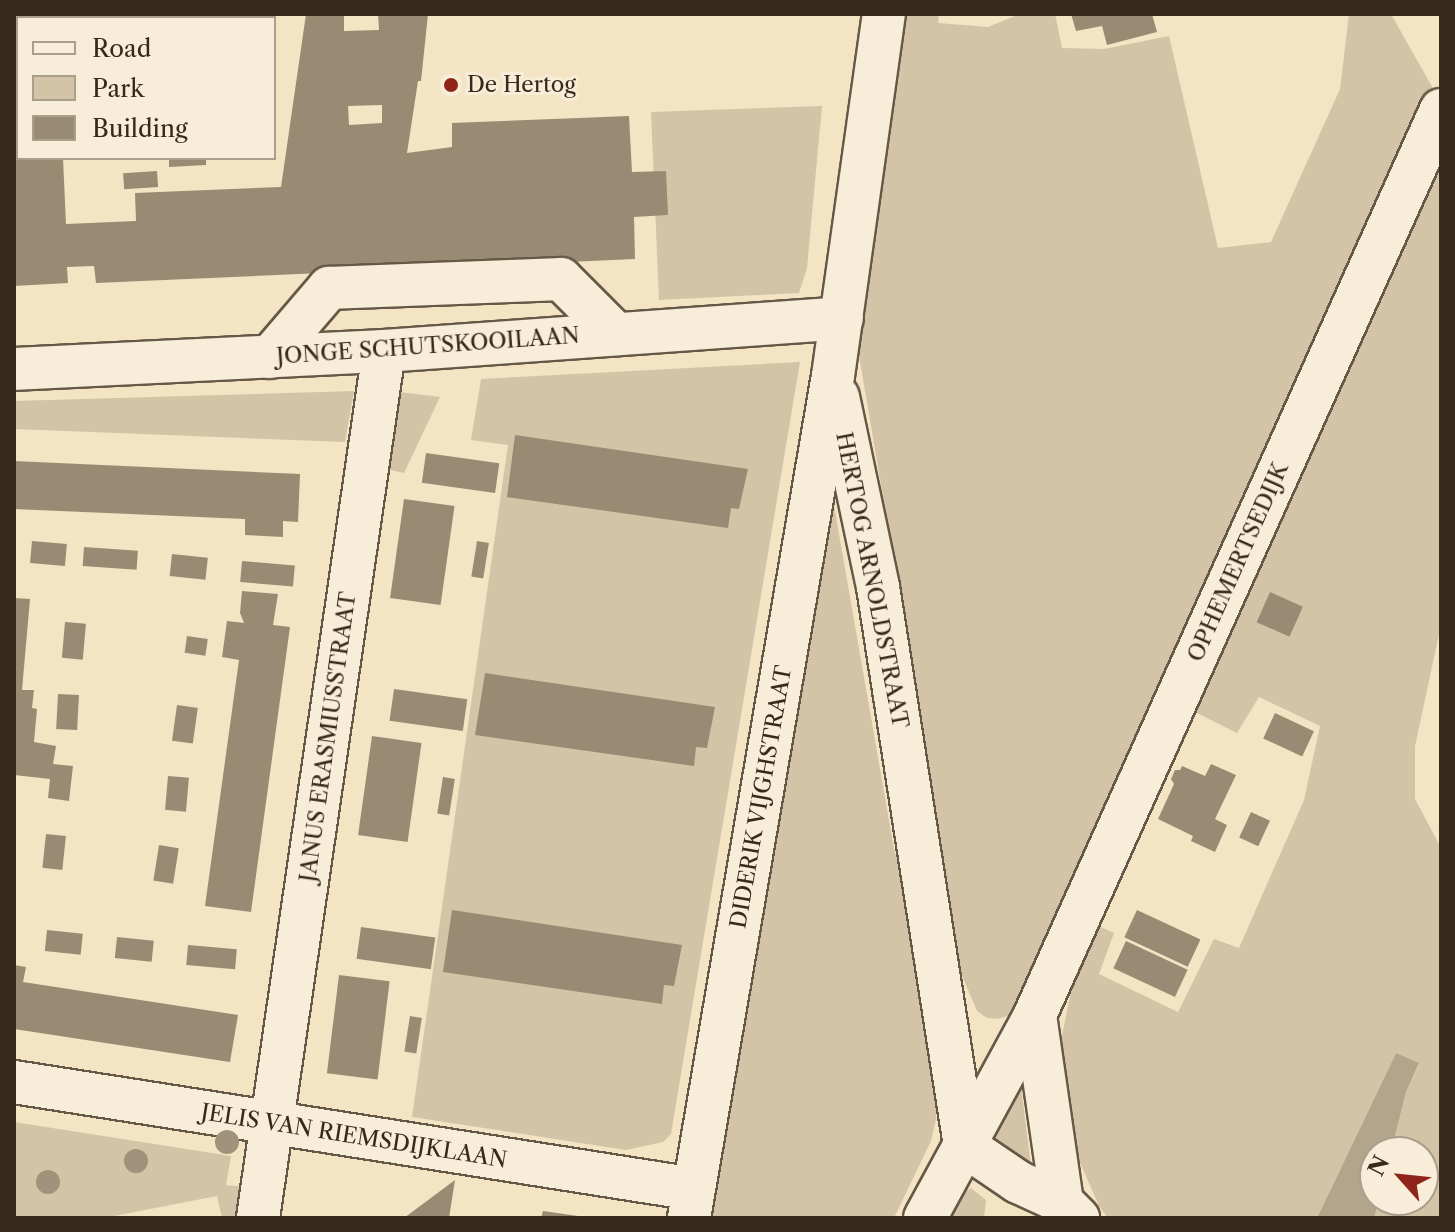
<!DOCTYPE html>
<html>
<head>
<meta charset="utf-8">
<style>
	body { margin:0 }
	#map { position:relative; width:1455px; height:1232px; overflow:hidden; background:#f3e4c4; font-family:"Libre Caslon Text",serif }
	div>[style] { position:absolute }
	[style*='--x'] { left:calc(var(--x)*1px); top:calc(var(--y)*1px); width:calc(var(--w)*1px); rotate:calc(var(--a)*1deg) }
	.green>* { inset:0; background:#d3c4a7 }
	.water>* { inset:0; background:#b3a58b }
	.building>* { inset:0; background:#998b73; transform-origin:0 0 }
	.roads { filter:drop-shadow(2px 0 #665846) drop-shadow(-2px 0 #665846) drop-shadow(0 2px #665846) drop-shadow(0 -2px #665846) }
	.minor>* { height:42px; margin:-21px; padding:0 21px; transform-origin:21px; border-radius:21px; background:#f7edd9 }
	.trees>* { width:24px; height:24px; margin:-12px; border-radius:50%; background:#a1937b }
	.dots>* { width:22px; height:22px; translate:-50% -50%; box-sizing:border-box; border:4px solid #f7edd9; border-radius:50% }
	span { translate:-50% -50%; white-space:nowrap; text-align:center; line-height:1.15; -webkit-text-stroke:6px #f7edd9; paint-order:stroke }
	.poi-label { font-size:22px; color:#372a1c }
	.left { translate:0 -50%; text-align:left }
	.street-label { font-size:22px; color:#372a1c }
	.frame { position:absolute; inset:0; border:16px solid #372a1c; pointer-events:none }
	.legend { position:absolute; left:16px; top:16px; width:260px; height:144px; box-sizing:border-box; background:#f7edd9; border:2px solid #aa9f8d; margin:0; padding:10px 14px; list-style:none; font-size:24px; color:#372a1c }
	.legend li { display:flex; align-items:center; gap:16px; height:40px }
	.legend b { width:40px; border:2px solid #aa9f8d }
	.north { position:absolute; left:1359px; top:1136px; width:80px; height:80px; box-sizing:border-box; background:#f7edd9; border:2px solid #aa9f8d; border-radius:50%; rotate:297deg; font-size:22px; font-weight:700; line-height:32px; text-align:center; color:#372a1c }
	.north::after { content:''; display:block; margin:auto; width:28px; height:36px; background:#8f2418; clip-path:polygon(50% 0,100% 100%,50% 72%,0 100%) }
</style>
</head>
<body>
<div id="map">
	<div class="green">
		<div style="clip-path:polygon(898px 14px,939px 14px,938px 23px,988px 27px,1020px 14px,1055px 14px,1062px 48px,1104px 49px,1169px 36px,1218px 248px,1271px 242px,1340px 89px,1349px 14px,1391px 14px,1435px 92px,1013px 1014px,998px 1019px,987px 1018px,977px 1011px,960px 971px,883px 540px,888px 526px,854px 326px)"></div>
		<div style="clip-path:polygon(822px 106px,807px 268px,799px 293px,659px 300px,651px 112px)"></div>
		<div style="clip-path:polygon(1441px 142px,1441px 625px,1415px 746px,1415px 799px,1441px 848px,1441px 1218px,1374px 1218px,1379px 1200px,1423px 1200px,1423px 1152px,1391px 1152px,1406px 1092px,1419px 1064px,1396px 1053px,1317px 1218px,1108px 1218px,1099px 1206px,1078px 1158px,1061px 1092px,1061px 1040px,1078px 958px,1092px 923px,1114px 933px,1099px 974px,1178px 1012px,1214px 939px,1239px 948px,1304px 800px,1320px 726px,1259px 697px,1237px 733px,1185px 707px)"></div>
		<div style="clip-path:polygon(800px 362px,671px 1134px,663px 1142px,626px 1150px,412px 1117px,508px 445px,471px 440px,481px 379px)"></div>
		<div style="clip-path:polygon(354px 391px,345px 442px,14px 429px,14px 401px)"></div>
		<div style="clip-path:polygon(399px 392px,440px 397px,404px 473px,382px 468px)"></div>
		<div style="clip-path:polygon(831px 488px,894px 849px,904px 885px,937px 1096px,936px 1119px,931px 1141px,894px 1218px,706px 1218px)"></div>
		<div style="clip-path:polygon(1020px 1078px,1032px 1174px,986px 1143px)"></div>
		<div style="clip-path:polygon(14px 1122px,231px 1156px,226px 1185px,246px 1187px,239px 1218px,222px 1218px,217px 1196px,104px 1218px,14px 1218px)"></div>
		<div style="clip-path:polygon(971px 1188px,986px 1200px,984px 1218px,947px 1218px,960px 1195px)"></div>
	</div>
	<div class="water">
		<div style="clip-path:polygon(1396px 1053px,1419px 1063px,1406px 1092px,1391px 1152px,1375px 1152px,1375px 1200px,1379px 1200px,1374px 1218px,1317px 1218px)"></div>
	</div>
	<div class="building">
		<div style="clip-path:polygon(evenodd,14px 14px,57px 14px,57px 18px,18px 18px,18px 158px,63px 158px,66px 224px,136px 221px,135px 193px,281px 187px,306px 14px,344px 14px,344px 31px,379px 30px,378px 14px,428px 14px,421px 81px,418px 81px,407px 153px,452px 147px,452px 123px,629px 116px,632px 172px,666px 171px,668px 215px,634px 217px,635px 259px,96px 283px,94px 266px,67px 267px,68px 283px,14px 286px,14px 14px,382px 105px,382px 123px,349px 125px,348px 106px,382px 105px)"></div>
		<div style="clip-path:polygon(1071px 14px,1152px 14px,1157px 32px,1107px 45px,1102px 26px,1076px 31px)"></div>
		<div style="clip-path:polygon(169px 158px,206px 158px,206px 165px,169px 167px)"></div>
		<div style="left:157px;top:171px;width:16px;height:34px;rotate:86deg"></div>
		<div style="clip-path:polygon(515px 435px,748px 469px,739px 509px,731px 508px,728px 528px,507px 497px)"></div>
		<div style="left:426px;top:453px;width:74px;height:30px;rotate:8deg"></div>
		<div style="clip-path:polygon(14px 461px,300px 474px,298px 522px,283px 521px,283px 537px,245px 535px,245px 519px,14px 509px)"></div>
		<div style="left:404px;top:499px;width:51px;height:100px;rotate:8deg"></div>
		<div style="left:32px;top:541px;width:35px;height:22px;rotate:5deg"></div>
		<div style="left:477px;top:541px;width:12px;height:36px;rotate:9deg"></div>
		<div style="left:84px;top:547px;width:54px;height:19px;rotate:4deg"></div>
		<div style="left:172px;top:554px;width:36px;height:22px;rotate:6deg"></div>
		<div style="left:242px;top:561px;width:53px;height:21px;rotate:5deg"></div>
		<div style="clip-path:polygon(242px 591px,278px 594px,273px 625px,290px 627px,251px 912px,205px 906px,239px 660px,222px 657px,227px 621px,244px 623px,240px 613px)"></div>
		<div style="left:1270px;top:592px;width:36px;height:33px;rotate:24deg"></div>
		<div style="clip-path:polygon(14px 598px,30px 599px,22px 690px,34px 690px,32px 708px,37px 709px,34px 742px,56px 746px,53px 764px,73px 766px,69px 801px,48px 798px,50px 779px,14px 775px)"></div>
		<div style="left:65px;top:622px;width:21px;height:36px;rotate:5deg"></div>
		<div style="left:187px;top:636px;width:21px;height:17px;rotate:8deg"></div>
		<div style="clip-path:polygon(485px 673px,715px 707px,707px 748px,696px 747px,694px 766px,475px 735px)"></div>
		<div style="left:394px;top:689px;width:74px;height:32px;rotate:8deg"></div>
		<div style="left:58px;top:694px;width:21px;height:35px;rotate:3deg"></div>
		<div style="left:177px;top:705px;width:21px;height:36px;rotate:8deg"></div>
		<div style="left:1275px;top:713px;width:43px;height:28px;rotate:25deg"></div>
		<div style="left:372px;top:736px;width:50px;height:100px;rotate:8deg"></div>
		<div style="clip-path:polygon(1211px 764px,1236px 775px,1215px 819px,1227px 825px,1215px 852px,1191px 841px,1193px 836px,1158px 819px,1174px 784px,1171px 779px,1175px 770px,1180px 770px,1182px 766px,1205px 776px)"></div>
		<div style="left:168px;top:776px;width:21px;height:34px;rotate:5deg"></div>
		<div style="left:443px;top:777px;width:12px;height:37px;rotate:9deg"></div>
		<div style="left:1251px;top:812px;width:21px;height:28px;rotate:25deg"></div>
		<div style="left:46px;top:834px;width:20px;height:34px;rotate:6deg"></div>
		<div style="left:159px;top:845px;width:20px;height:36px;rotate:9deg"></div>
		<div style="clip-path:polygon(452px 910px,682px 945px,674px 986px,664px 985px,662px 1004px,443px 972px)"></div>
		<div style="left:1137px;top:910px;width:70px;height:30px;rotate:25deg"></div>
		<div style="left:361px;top:927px;width:75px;height:32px;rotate:8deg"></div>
		<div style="left:47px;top:930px;width:36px;height:21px;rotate:6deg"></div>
		<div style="left:117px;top:937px;width:37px;height:21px;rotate:6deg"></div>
		<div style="left:1126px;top:941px;width:68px;height:30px;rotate:25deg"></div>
		<div style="left:188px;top:945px;width:49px;height:20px;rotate:5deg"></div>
		<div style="clip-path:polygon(14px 965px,26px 967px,23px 982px,238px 1015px,230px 1062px,14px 1029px)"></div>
		<div style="left:339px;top:975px;width:51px;height:99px;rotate:7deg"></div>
		<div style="left:410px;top:1016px;width:12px;height:36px;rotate:9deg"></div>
		<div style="clip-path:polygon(455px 1180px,449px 1218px,404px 1218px)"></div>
		<div style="clip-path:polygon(543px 1211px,578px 1216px,578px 1218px,541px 1218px)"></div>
	</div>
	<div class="roads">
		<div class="minor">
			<div style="--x:270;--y:357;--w:91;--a:-49.5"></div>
			<div style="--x:329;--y:288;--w:232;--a:-2.2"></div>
			<div style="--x:561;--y:279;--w:78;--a:45"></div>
			<div style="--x:14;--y:369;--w:370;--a:-2.8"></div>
			<div style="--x:384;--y:351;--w:459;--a:-4.1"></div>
			<div style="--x:838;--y:397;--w:194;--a:78.1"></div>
			<div style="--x:878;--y:587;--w:566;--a:81.15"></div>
			<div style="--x:1035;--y:1015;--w:189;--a:81.8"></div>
			<div style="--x:14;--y:1082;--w:688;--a:8.94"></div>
			<div style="--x:965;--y:1146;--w:64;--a:34.2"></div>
			<div style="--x:1018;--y:1182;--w:48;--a:24.4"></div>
			<div style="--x:1062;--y:1202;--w:23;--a:45"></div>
			<div style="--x:258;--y:1218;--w:876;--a:-81.73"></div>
			<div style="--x:689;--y:1218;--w:854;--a:-80.3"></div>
			<div style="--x:833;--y:376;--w:366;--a:-82"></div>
			<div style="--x:925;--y:1218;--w:231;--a:-61.5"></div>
			<div style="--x:1035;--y:1015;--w:992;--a:-65.84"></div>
		</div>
	</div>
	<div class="trees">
		<div style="left:227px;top:1142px"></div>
		<div style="left:136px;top:1161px"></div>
		<div style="left:48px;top:1182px"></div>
	</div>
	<div class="dots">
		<div style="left:451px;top:85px;background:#8f2418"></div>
	</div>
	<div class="poi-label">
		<span class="left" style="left:467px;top:85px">De Hertog</span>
	</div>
	<div class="street-label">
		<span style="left:428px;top:346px;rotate:-4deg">JONGE SCHUTSKOOILAAN</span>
		<span style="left:1238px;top:562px;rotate:-66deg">OPHEMERTSEDIJK</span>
		<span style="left:872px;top:580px;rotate:79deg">HERTOG ARNOLDSTRAAT</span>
		<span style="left:328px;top:737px;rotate:-82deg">JANUS ERASMIUSSTRAAT</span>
		<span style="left:761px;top:797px;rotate:-80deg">DIDERIK VIJGHSTRAAT</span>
		<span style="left:354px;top:1136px;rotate:9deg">JELIS VAN RIEMSDIJKLAAN</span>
	</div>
	<div class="frame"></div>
	<ul class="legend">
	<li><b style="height:10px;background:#f7edd9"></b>Road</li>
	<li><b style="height:22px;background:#d3c4a7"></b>Park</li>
	<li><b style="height:22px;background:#998b73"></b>Building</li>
	</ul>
	<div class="north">N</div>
</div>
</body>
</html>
